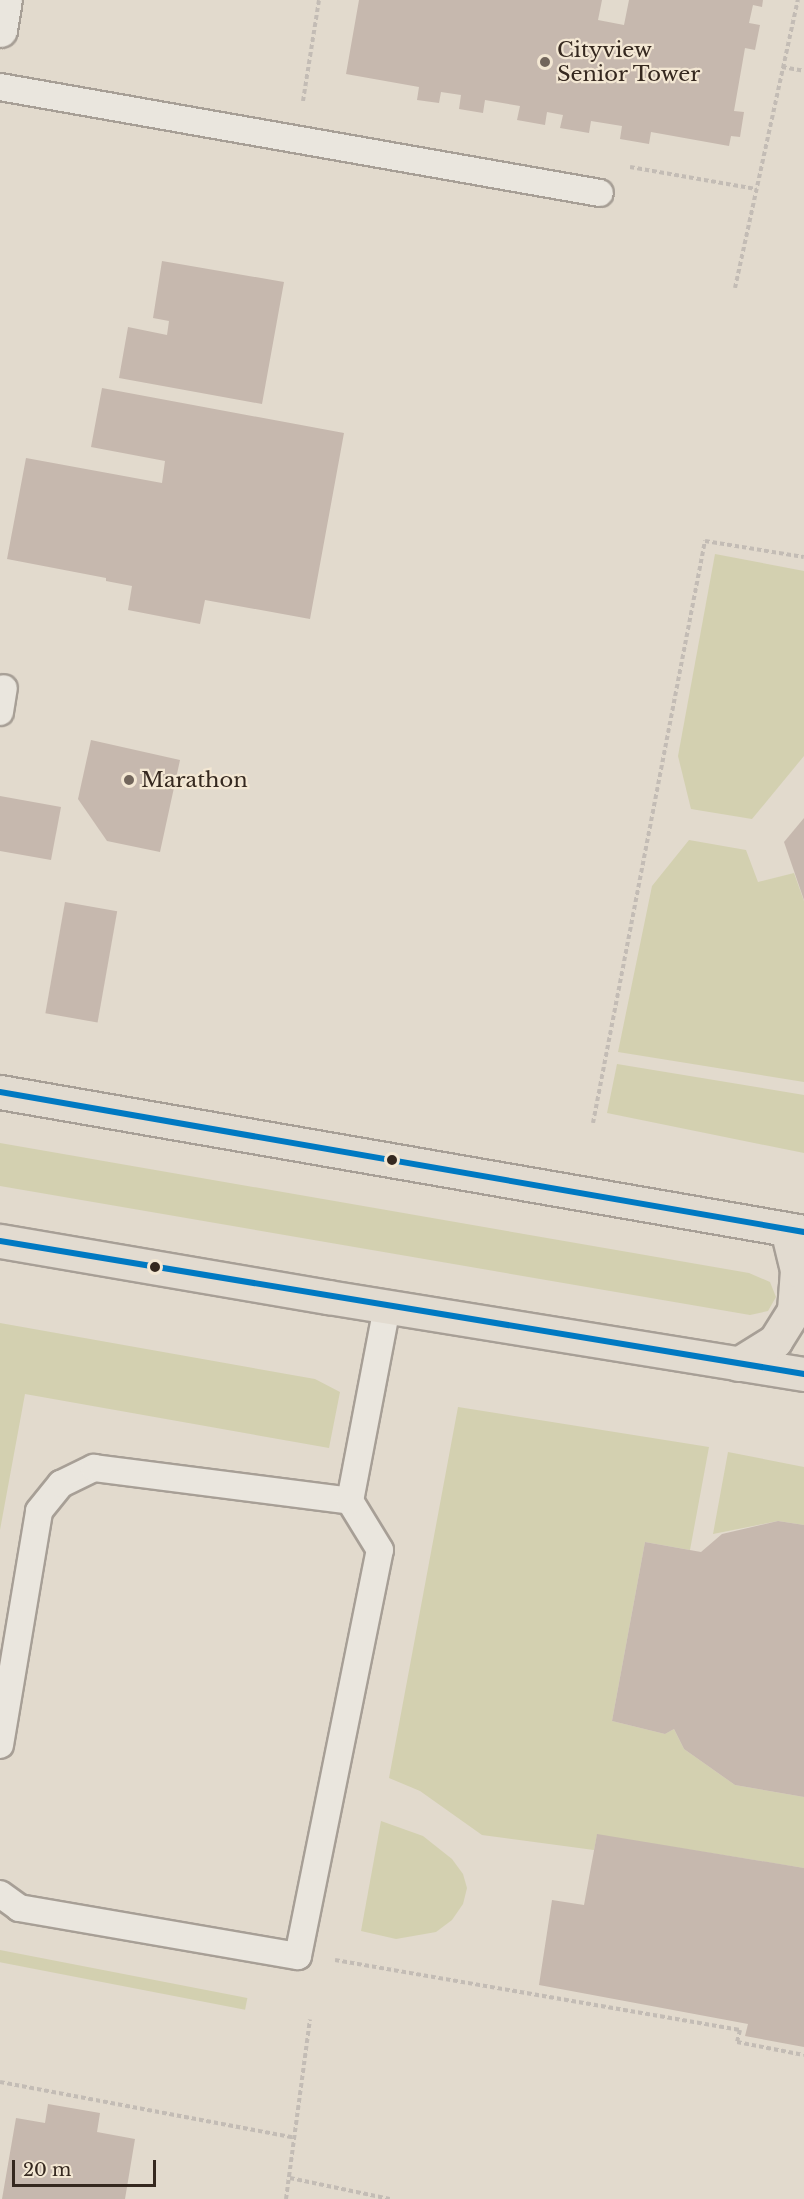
<!DOCTYPE html>
<html>
<head>
<meta charset="utf-8">
<style>
	body { margin:0 }
	#map { position:relative; width:804px; height:2199px; overflow:hidden; background:#e2dacd; font-family:"Libre Baskerville",serif }
	div>[style] { position:absolute }
	[style*='--x'] { left:calc(var(--x)*1px); top:calc(var(--y)*1px); width:calc(var(--w)*1px); rotate:calc(var(--a)*1deg) }
	.green>* { inset:0; background:#d3d0b0; transform-origin:0 0 }
	.building>* { inset:0; background:#c6b8ae; transform-origin:0 0 }
	.path>* { height:4px; margin-top:-2px; transform-origin:0; background:repeating-linear-gradient(90deg,#c3bcb5 0 4.5px,transparent 0 7.5px) }
	.roads { filter:drop-shadow(2px 0 #a79f96) drop-shadow(-2px 0 #a79f96) drop-shadow(0 2px #a79f96) drop-shadow(0 -2px #a79f96) }
	.lane>* { height:26px; margin:-13px; padding:0 13px; transform-origin:13px; border-radius:13px; background:#eae6de }
	.secondary>* { height:33px; margin:-16.5px; padding:0 16.5px; transform-origin:16.5px; border-radius:16.5px; background:#eae6de }
	.primary>* { height:33px; margin:-16.5px; padding:0 16.5px; transform-origin:16.5px; border-radius:16.5px; background:#e2dbd0 }
	.bus-1>* { height:6px; margin:-3px; padding:0 3px; transform-origin:3px; border-radius:3px; background:#0079c2 }
	.dots>* { width:16px; height:16px; translate:-50% -50%; box-sizing:border-box; border:3px solid #f3e7d3; border-radius:50% }
	span { translate:-50% -50%; white-space:nowrap; text-align:center; line-height:1.15; -webkit-text-stroke:4.5px #f3e7d3; paint-order:stroke }
	.poi-label { font-size:21px; color:#35281f }
	.left { translate:0 -50%; text-align:left }
	.scale { position:absolute; left:12px; top:2160px; width:144px; height:27px; box-sizing:border-box; border:3px solid #35281f; border-top:0; padding-left:8px; font-size:18px; line-height:21px; white-space:nowrap; color:#35281f; -webkit-text-stroke:4px #f3e7d3; paint-order:stroke }
</style>
</head>
<body>
<div id="map">
	<div class="green">
		<div style="clip-path:polygon(715px 554px,804px 571px,804px 756px,752px 819px,691px 809px,678px 756px)"></div>
		<div style="clip-path:polygon(689px 840px,746px 850px,758px 882px,794px 873px,804px 901px,804px 1082px,618px 1052px,652px 886px)"></div>
		<div style="clip-path:polygon(617px 1064px,804px 1095px,804px 1153px,607px 1113px)"></div>
		<div style="clip-path:polygon(0 1143px,749px 1273px,770px 1282px,776px 1297px,768px 1311px,750px 1315px,0 1186px)"></div>
		<div style="clip-path:polygon(0 1323px,315px 1379px,340px 1392px,329px 1448px,25px 1394px,0 1530px)"></div>
		<div style="clip-path:polygon(458px 1407px,709px 1447px,690px 1550px,645px 1542px,612px 1721px,665px 1734px,674px 1729px,684px 1749px,735px 1785px,804px 1797px,804px 1868px,597px 1835px,594px 1850px,482px 1835px,420px 1791px,389px 1778px)"></div>
		<div style="clip-path:polygon(728px 1452px,804px 1467px,804px 1525px,778px 1521px,713px 1534px)"></div>
		<div style="clip-path:polygon(381px 1821px,423px 1836px,452px 1859px,463px 1874px,467px 1888px,463px 1904px,452px 1920px,436px 1932px,396px 1939px,361px 1931px)"></div>
		<div style="left:0;top:1950px;width:252px;height:12px;rotate:11deg"></div>
	</div>
	<div class="building">
		<div style="clip-path:polygon(359px 0,602px 0,598px 20px,624px 25px,629px 0,763px 0,762px 7px,753px 5px,749px 23px,760px 25px,755px 50px,745px 48px,734px 111px,744px 112px,740px 137px,731px 136px,729px 146px,651px 132px,649px 144px,620px 139px,622px 126px,591px 121px,589px 133px,560px 128px,563px 115px,547px 112px,545px 125px,517px 120px,520px 106px,485px 100px,483px 113px,459px 109px,461px 95px,441px 92px,439px 103px,417px 100px,419px 87px,346px 74px)"></div>
		<div style="clip-path:polygon(162px 261px,284px 282px,262px 404px,119px 378px,128px 327px,167px 335px,169px 321px,153px 318px)"></div>
		<div style="clip-path:polygon(102px 388px,344px 433px,310px 619px,205px 600px,200px 624px,128px 610px,132px 586px,106px 581px,106px 578px,7px 559px,26px 458px,162px 483px,165px 461px,91px 447px)"></div>
		<div style="clip-path:polygon(91px 740px,180px 760px,160px 852px,107px 841px,78px 799px)"></div>
		<div style="clip-path:polygon(0 796px,61px 807px,51px 860px,0 851px)"></div>
		<div style="clip-path:polygon(804px 818px,804px 900px,784px 842px)"></div>
		<div style="left:65px;top:902px;width:53px;height:113px;rotate:10deg"></div>
		<div style="clip-path:polygon(778px 1521px,804px 1525px,804px 1797px,735px 1785px,684px 1749px,674px 1729px,665px 1734px,612px 1721px,645px 1542px,701px 1552px,722px 1534px)"></div>
		<div style="clip-path:polygon(597px 1834px,804px 1868px,804px 2047px,745px 2036px,748px 2024px,539px 1985px,552px 1900px,584px 1905px)"></div>
		<div style="clip-path:polygon(48px 2104px,100px 2113px,97px 2132px,135px 2139px,125px 2199px,2px 2199px,16px 2118px,45px 2123px)"></div>
	</div>
	<div class="path">
		<div style="--x:782;--y:67;--w:22;--a:10"></div>
		<div style="--x:303;--y:101;--w:102;--a:-81"></div>
		<div style="--x:630;--y:167;--w:128;--a:9.9"></div>
		<div style="--x:735;--y:288;--w:295;--a:-77.7"></div>
		<div style="--x:593;--y:1123;--w:593;--a:-79.11"></div>
		<div style="--x:705;--y:541;--w:100;--a:9.2"></div>
		<div style="--x:335;--y:1960;--w:411;--a:9.8"></div>
		<div style="--x:740;--y:2030;--w:12;--a:104"></div>
		<div style="--x:737;--y:2042;--w:68;--a:11"></div>
		<div style="--x:0;--y:2082;--w:300;--a:10.7"></div>
		<div style="--x:290;--y:2178;--w:102;--a:11.9"></div>
		<div style="--x:286;--y:2199;--w:181;--a:-82.4"></div>
	</div>
	<div class="roads">
		<div class="lane">
			<div style="--x:0;--y:87;--w:609;--a:10.02"></div>
			<div style="--x:0;--y:712;--w:24;--a:-81"></div>
			<div style="--x:0;--y:1745;--w:237;--a:-80.5"></div>
			<div style="--x:39;--y:1511;--w:35;--a:-51"></div>
			<div style="--x:61;--y:1484;--w:37;--a:-26"></div>
			<div style="--x:94;--y:1468;--w:258;--a:7.3"></div>
			<div style="--x:0;--y:1894;--w:24;--a:36"></div>
			<div style="--x:19;--y:1908;--w:283;--a:9.8"></div>
			<div style="--x:298;--y:1956;--w:414;--a:-78.6"></div>
			<div style="--x:380;--y:1550;--w:57;--a:-121.5"></div>
			<div style="--x:350;--y:1501;--w:197;--a:-79.2"></div>
		</div>
		<div class="secondary">
			<div style="--x:0;--y:30;--w:30;--a:-81"></div>
		</div>
		<div class="primary">
			<div style="--x:0;--y:1092;--w:816;--a:9.88"></div>
			<div style="--x:0;--y:1241;--w:333;--a:9.7"></div>
			<div style="--x:328;--y:1297;--w:482;--a:9.2"></div>
			<div style="--x:738;--y:1364;--w:44;--a:-31.9"></div>
			<div style="--x:775;--y:1341;--w:36;--a:-58"></div>
			<div style="--x:794;--y:1310;--w:40;--a:-85.7"></div>
			<div style="--x:797;--y:1270;--w:42;--a:-103.7"></div>
		</div>
	</div>
	<div class="bus-1">
		<div style="--x:0;--y:1092;--w:816;--a:9.88"></div>
		<div style="--x:0;--y:1241;--w:815;--a:9.39"></div>
	</div>
	<div class="dots">
		<div style="left:545px;top:62px;background:#72665c"></div>
		<div style="left:129px;top:780px;background:#72665c"></div>
		<div style="left:392px;top:1160px;background:#35281f"></div>
		<div style="left:155px;top:1267px;background:#35281f"></div>
	</div>
	<div class="poi-label">
		<span class="left" style="left:557px;top:62px">Cityview<br>Senior Tower</span>
		<span class="left" style="left:141px;top:780px">Marathon</span>
	</div>
	<div class="scale">20 m</div>
</div>
</body>
</html>
